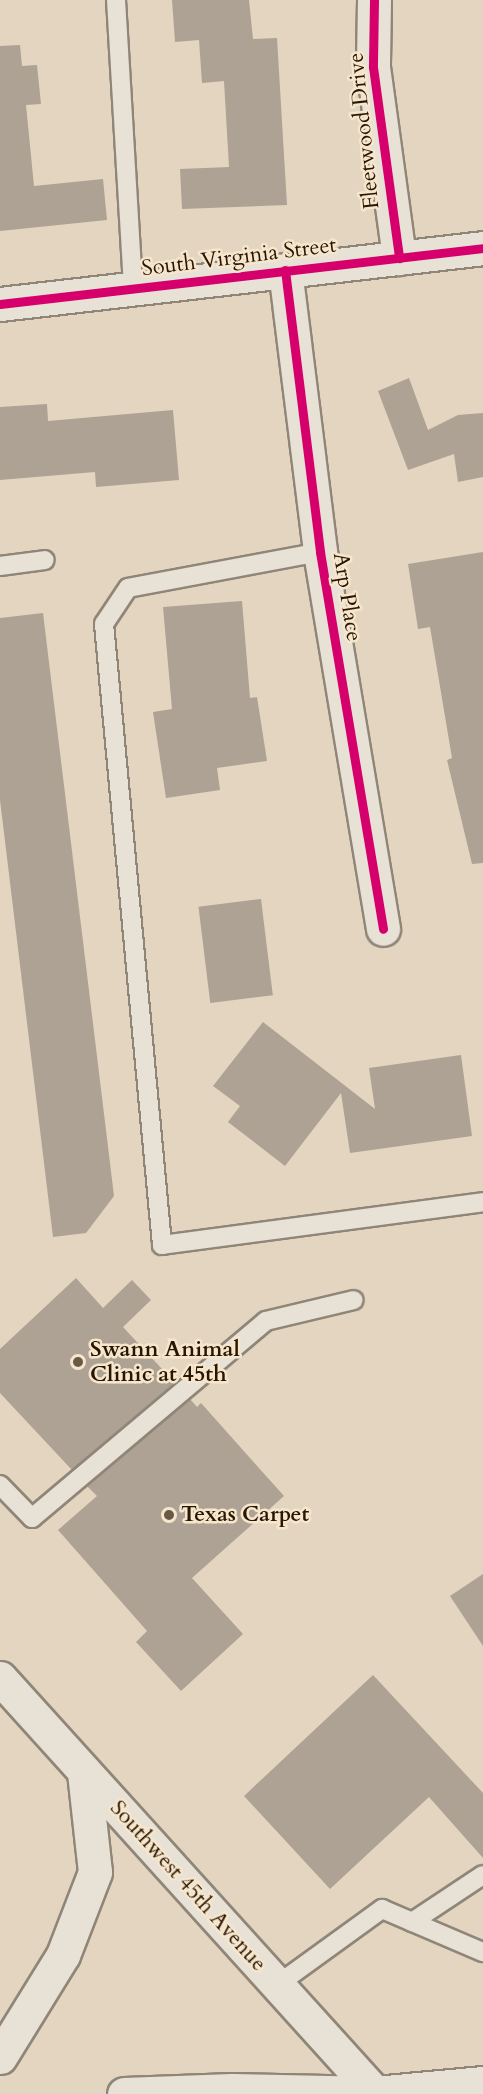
<!DOCTYPE html>
<html>
<head>
<meta charset="utf-8">
<style>
	body { margin:0 }
	#map { position:relative; width:483px; height:2094px; overflow:hidden; background:#e3d5c0; font-family:Cardo,serif }
	div>[style] { position:absolute }
	[style*='--x'] { left:calc(var(--x)*1px); top:calc(var(--y)*1px); width:calc(var(--w)*1px); rotate:calc(var(--a)*1deg) }
	.building>* { inset:0; background:#ada293; transform-origin:0 0 }
	.roads { filter:drop-shadow(2px 0 #908678) drop-shadow(-2px 0 #908678) drop-shadow(0 2px #908678) drop-shadow(0 -2px #908678) }
	.service>* { height:18px; margin:-9px; padding:0 9px; transform-origin:9px; border-radius:9px; background:#e8e1d6 }
	.minor>* { height:33px; margin:-16.5px; padding:0 16.5px; transform-origin:16.5px; border-radius:16.5px; background:#e8e1d6 }
	.tertiary>* { height:33px; margin:-16.5px; padding:0 16.5px; transform-origin:16.5px; border-radius:16.5px; background:#e8e1d6 }
	.secondary>* { height:33px; margin:-16.5px; padding:0 16.5px; transform-origin:16.5px; border-radius:16.5px; background:#e8e1d6 }
	.cycleway>* { height:9px; margin:-4.5px; padding:0 4.5px; transform-origin:4.5px; border-radius:4.5px; background:#d6006c }
	.dots>* { width:16px; height:16px; translate:-50% -50%; box-sizing:border-box; border:3px solid #f6e6cd; border-radius:50% }
	span { translate:-50% -50%; white-space:nowrap; text-align:center; line-height:1.15; -webkit-text-stroke:5px #f6e6cd; paint-order:stroke }
	.street-label { font-size:22px; color:#291602 }
	.poi-label { font-size:22px; color:#291602; font-weight:700 }
	.left { translate:0 -50%; text-align:left }
</style>
</head>
<body>
<div id="map">
	<div class="building">
		<div style="clip-path:polygon(172px 0,249px 0,253px 39px,277px 38px,287px 205px,182px 209px,180px 169px,229px 167px,224px 81px,202px 83px,199px 40px,175px 42px)"></div>
		<div style="clip-path:polygon(20px 45px,22px 66px,37px 65px,41px 104px,26px 105px,34px 186px,103px 179px,107px 220px,0 231px,0 46px)"></div>
		<div style="clip-path:polygon(409px 378px,428px 430px,458px 415px,483px 413px,483px 477px,458px 482px,454px 454px,408px 470px,378px 391px)"></div>
		<div style="clip-path:polygon(47px 404px,48px 421px,173px 410px,179px 480px,96px 487px,95px 472px,0 480px,0 407px)"></div>
		<div style="clip-path:polygon(483px 552px,483px 863px,472px 864px,447px 760px,452px 758px,430px 627px,418px 629px,408px 564px)"></div>
		<div style="clip-path:polygon(242px 601px,250px 698px,257px 697px,267px 761px,217px 768px,220px 790px,166px 798px,153px 712px,172px 709px,163px 607px)"></div>
		<div style="clip-path:polygon(43px 613px,114px 1196px,86px 1233px,53px 1237px,0 800px,0 618px)"></div>
		<div style="left:261px;top:899px;width:97px;height:63px;rotate:83deg"></div>
		<div style="clip-path:polygon(263px 1022px,375px 1109px,369px 1068px,461px 1055px,472px 1136px,350px 1153px,341px 1093px,285px 1166px,228px 1122px,240px 1106px,213px 1086px)"></div>
		<div style="clip-path:polygon(76px 1278px,103px 1308px,132px 1280px,151px 1300px,123px 1327px,175px 1383px,72px 1470px,0 1393px,0 1349px)"></div>
		<div style="clip-path:polygon(190px 1399px,197px 1407px,201px 1403px,284px 1496px,192px 1578px,243px 1634px,181px 1691px,136px 1642px,147px 1631px,58px 1530px,97px 1496px,87px 1486px)"></div>
		<div style="clip-path:polygon(483px 1574px,483px 1646px,450px 1596px)"></div>
		<div style="clip-path:polygon(373px 1675px,483px 1793px,483px 1858px,429px 1797px,330px 1889px,244px 1796px)"></div>
	</div>
	<div class="roads">
		<div class="service">
			<div style="--x:116;--y:0;--w:290;--a:86.6"></div>
			<div style="--x:320;--y:552;--w:195;--a:169.4"></div>
			<div style="--x:128;--y:588;--w:43;--a:123.7"></div>
			<div style="--x:104;--y:624;--w:624;--a:84.66"></div>
			<div style="--x:162;--y:1245;--w:324;--a:-7.6"></div>
			<div style="--x:0;--y:566;--w:45;--a:-7.6"></div>
			<div style="--x:0;--y:1485;--w:46;--a:45.9"></div>
			<div style="--x:32;--y:1518;--w:306;--a:-40.1"></div>
			<div style="--x:266;--y:1321;--w:90;--a:-13.4"></div>
			<div style="--x:412;--y:1922;--w:85;--a:-33.5"></div>
			<div style="--x:277;--y:1985;--w:130;--a:-35.9"></div>
			<div style="--x:382;--y:1909;--w:110;--a:23.1"></div>
		</div>
		<div class="minor">
			<div style="--x:285;--y:270;--w:284;--a:82.9"></div>
			<div style="--x:320;--y:552;--w:382;--a:80.5"></div>
		</div>
		<div class="tertiary">
			<div style="--x:374;--y:0;--w:67;--a:90.9"></div>
			<div style="--x:373;--y:67;--w:193;--a:82.2"></div>
			<div style="--x:0;--y:304;--w:486;--a:-6.6"></div>
		</div>
		<div class="secondary">
			<div style="--x:0;--y:1678;--w:561;--a:47.89"></div>
			<div style="--x:0;--y:2057;--w:120;--a:-58.3"></div>
			<div style="--x:63;--y:1955;--w:89;--a:-68.9"></div>
			<div style="--x:95;--y:1872;--w:100;--a:-96.3"></div>
			<div style="--x:124;--y:2094;--w:108;--a:-2.1"></div>
			<div style="--x:232;--y:2090;--w:143;--a:1.2"></div>
			<div style="--x:375;--y:2093;--w:108;--a:-5.3"></div>
		</div>
	</div>
	<div class="cycleway">
		<div style="--x:374;--y:0;--w:67;--a:90.9"></div>
		<div style="--x:373;--y:67;--w:193;--a:82.2"></div>
		<div style="--x:285;--y:270;--w:284;--a:82.9"></div>
		<div style="--x:320;--y:552;--w:382;--a:80.5"></div>
		<div style="--x:0;--y:304;--w:486;--a:-6.6"></div>
	</div>
	<div class="dots">
		<div style="left:78px;top:1362px;background:#6a5944"></div>
		<div style="left:169px;top:1515px;background:#6a5944"></div>
	</div>
	<div class="street-label">
		<span style="left:364px;top:131px;rotate:-96deg">Fleetwood Drive</span>
		<span style="left:239px;top:257px;rotate:-7deg">South Virginia Street</span>
		<span style="left:347px;top:597px;rotate:81deg">Arp Place</span>
		<span style="left:188px;top:1886px;rotate:48deg">Southwest 45th Avenue</span>
	</div>
	<div class="poi-label">
		<span class="left" style="left:90px;top:1362px">Swann Animal<br>Clinic at 45th</span>
		<span class="left" style="left:181px;top:1515px">Texas Carpet</span>
	</div>
</div>
</body>
</html>
